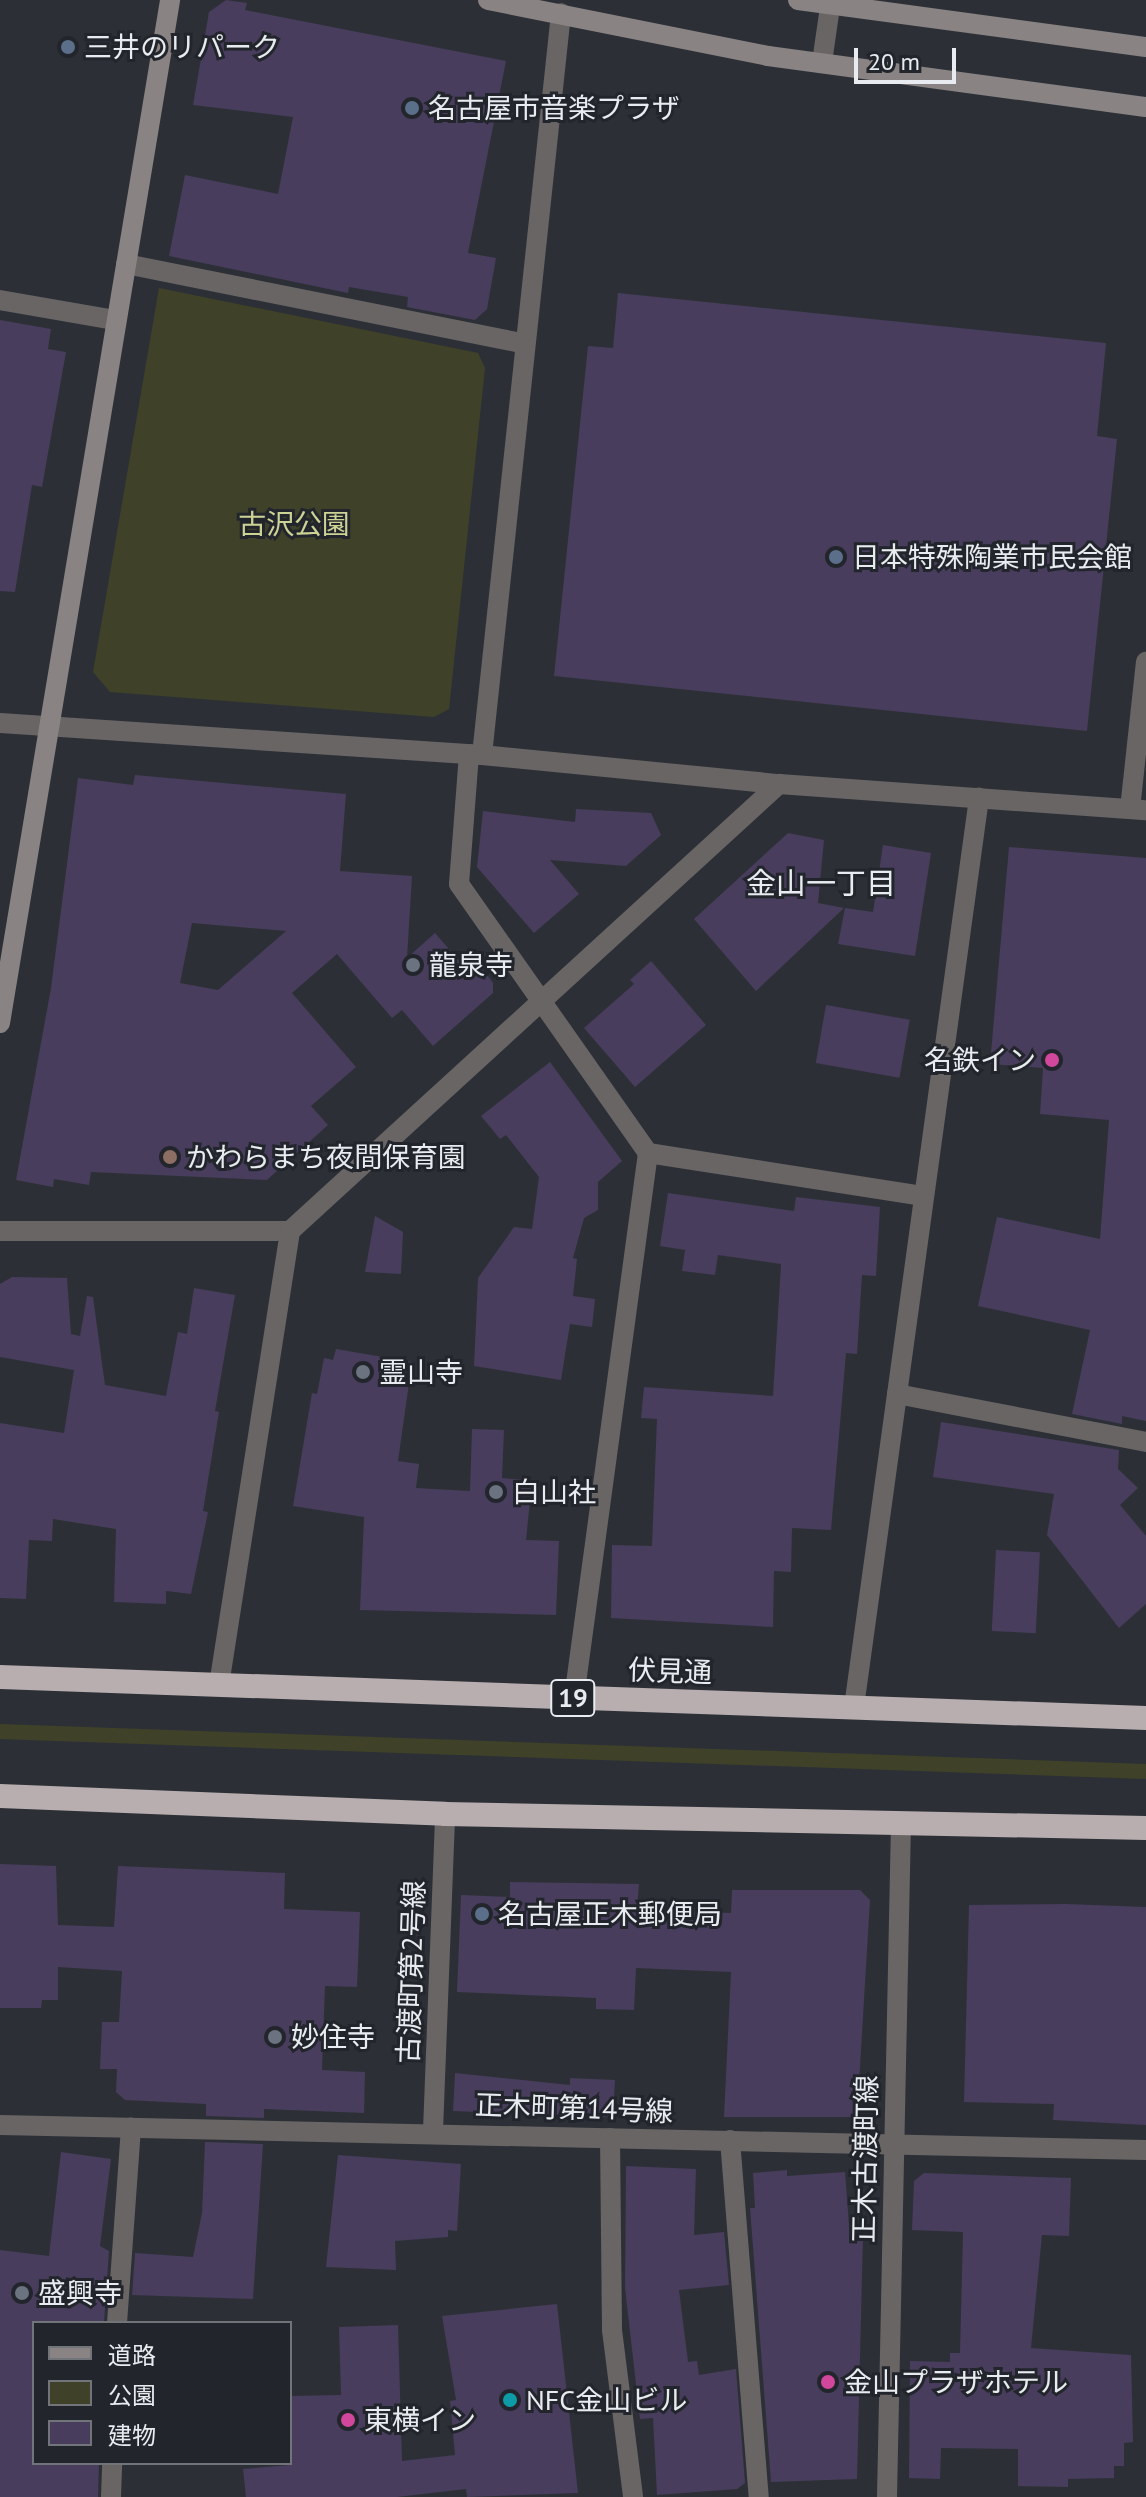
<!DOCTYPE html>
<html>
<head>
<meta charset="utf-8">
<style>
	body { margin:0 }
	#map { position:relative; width:1146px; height:2497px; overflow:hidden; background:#2c3036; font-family:"PT Sans","Noto Sans JP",sans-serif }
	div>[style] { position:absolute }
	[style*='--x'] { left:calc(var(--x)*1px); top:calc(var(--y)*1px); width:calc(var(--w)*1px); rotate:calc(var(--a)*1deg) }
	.green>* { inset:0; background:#3f4228; transform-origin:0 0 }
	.building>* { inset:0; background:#483d5c; transform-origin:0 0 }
	.street>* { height:20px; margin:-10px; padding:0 10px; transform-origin:10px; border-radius:10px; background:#696565 }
	.secondary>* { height:20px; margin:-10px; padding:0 10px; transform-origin:10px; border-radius:10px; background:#898383 }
	.highway>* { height:24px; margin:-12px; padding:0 12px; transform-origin:12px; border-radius:12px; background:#b8aeaf }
	.dots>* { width:22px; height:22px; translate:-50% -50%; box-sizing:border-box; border:4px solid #22262c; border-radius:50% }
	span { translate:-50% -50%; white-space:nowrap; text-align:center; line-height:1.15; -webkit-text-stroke:6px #22262c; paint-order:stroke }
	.shield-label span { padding:2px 6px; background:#22262c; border:2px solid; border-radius:6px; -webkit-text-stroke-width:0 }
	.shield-label { font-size:26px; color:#e8ebef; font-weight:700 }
	.poi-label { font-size:28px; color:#e8ebef }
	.left { translate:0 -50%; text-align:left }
	.right { translate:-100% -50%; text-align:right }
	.park-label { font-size:28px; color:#ccd395 }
	.street-label { font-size:28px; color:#e8ebef }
	.neighbourhood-label { font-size:30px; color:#e8ebef }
	.legend { position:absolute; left:32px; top:2321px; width:260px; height:144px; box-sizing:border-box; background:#22262c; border:2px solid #71757a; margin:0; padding:10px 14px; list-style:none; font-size:24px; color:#e8ebef }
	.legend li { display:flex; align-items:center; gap:16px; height:40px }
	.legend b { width:40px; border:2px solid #71757a }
	.scale { position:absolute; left:854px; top:48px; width:102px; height:36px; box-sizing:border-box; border:4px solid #e8ebef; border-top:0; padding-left:10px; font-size:24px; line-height:28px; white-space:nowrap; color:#e8ebef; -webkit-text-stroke:6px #22262c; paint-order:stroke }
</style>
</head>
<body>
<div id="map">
	<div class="green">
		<div style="clip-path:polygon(159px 288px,478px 353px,485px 368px,449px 709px,434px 717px,110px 692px,93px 672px)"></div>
		<div style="left:0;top:1724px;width:1147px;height:15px;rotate:2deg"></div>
	</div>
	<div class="building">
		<div style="clip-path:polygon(226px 0,247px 3px,245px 10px,506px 61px,468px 253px,496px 258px,487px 309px,475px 320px,407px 307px,408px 297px,349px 287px,348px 293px,169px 256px,185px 175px,278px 194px,293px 117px,193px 105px,209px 12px)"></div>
		<div style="clip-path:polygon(618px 293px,1106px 343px,1097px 436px,1117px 439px,1087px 731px,554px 676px,588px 346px,613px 348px)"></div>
		<div style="clip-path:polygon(0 320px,51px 329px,48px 349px,66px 352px,42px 487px,32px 485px,15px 592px,0 591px)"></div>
		<div style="clip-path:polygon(evenodd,135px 775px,346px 794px,340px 871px,412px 876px,407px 958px,435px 933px,462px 964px,473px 955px,493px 983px,493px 993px,433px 1046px,402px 1010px,392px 1018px,337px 954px,292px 993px,356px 1067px,311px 1106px,328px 1125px,267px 1180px,91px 1172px,89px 1185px,54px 1179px,53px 1187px,16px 1180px,51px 988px,78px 778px,133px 785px,135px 775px,192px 923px,286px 931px,218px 990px,180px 983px,192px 923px)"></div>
		<div style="clip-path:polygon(576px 809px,651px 813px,661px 835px,626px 866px,550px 860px,579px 894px,534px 933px,477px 867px,483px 811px,575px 822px)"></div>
		<div style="clip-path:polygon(788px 833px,824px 840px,818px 903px,844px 908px,756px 991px,694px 919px)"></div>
		<div style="clip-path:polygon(883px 845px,931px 853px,915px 956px,838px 944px,845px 908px,873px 912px)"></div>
		<div style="clip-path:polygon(1009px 847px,1146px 858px,1146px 1421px,1122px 1416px,1122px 1424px,1072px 1414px,1090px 1330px,978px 1306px,997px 1217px,1100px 1239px,1109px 1120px,1040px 1114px,1043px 1068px,990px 1064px)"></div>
		<div style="clip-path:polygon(651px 961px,706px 1025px,635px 1087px,584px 1028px,634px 984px,630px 980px)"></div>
		<div style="left:826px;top:1005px;width:85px;height:59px;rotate:10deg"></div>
		<div style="clip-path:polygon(550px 1062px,622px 1161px,598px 1182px,598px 1210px,584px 1218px,573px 1258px,577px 1259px,573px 1296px,595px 1299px,592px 1327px,570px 1324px,561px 1380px,474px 1366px,478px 1278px,514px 1227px,532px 1229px,539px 1177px,506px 1135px,500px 1139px,481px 1116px)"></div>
		<div style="clip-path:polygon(668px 1193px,794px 1211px,796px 1197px,880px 1207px,876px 1276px,862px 1275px,857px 1354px,846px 1353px,831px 1530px,792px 1528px,791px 1572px,774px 1571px,773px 1627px,611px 1618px,612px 1545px,652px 1546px,657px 1419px,641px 1418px,644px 1387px,773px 1396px,781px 1264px,718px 1255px,715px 1275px,682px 1271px,685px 1250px,660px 1246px)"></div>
		<div style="clip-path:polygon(375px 1216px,403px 1232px,401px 1274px,365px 1272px)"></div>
		<div style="clip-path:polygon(12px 1277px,67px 1278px,71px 1334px,80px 1336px,87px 1296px,93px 1297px,105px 1385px,166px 1396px,178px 1332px,187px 1334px,194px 1288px,235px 1295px,215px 1411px,219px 1412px,203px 1511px,208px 1512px,191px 1594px,166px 1591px,166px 1604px,114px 1602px,116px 1529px,53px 1519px,52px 1541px,29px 1540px,26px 1599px,0 1598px,0 1423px,64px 1433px,74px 1370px,0 1357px,0 1284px)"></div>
		<div style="clip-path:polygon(336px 1349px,412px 1362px,398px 1461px,419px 1464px,416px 1488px,470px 1491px,472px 1429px,504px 1430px,502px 1478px,532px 1481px,526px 1540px,559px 1541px,556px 1615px,360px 1610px,364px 1517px,293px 1506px,312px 1393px,317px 1394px,324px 1358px,333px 1360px)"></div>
		<div style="clip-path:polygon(941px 1422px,1119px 1450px,1118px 1469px,1138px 1488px,1120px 1505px,1146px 1536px,1146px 1604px,1119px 1628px,1047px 1535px,1054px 1494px,933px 1477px)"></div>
		<div style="left:996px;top:1550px;width:44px;height:81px;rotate:3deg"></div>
		<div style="clip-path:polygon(0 1864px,56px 1866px,58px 1925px,114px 1927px,118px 1866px,285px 1873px,284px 1909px,360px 1912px,357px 1987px,325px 1986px,322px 2070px,365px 2072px,364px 2113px,264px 2109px,264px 2118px,206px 2116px,206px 2104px,125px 2100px,116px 2092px,117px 2069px,100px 2069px,102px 2022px,119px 2022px,122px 1971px,58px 1967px,58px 2000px,42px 2000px,41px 2008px,0 2008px)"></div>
		<div style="clip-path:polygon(510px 1882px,639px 1884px,637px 1909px,731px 1913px,732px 1890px,860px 1890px,870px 1900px,857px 2117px,724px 2117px,731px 1972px,636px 1968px,634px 2010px,596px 2009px,596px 1998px,457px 1992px,461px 1895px,510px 1897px)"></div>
		<div style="clip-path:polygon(1066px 1904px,1146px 1907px,1146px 2125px,1053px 2120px,1054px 2104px,964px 2102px,969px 1905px)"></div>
		<div style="clip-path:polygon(455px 2073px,570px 2085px,570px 2078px,615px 2080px,613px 2117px,453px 2111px)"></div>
		<div style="clip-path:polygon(205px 2142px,263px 2144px,253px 2299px,132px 2295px,135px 2253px,193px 2257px,202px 2213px)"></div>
		<div style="clip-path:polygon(61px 2152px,111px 2159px,100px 2246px,109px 2251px,104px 2323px,34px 2323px,34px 2463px,99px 2463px,98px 2497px,0 2497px,0 2250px,49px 2256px)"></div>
		<div style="clip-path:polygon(338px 2155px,461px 2164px,457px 2231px,448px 2230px,448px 2237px,395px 2241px,396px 2270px,326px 2267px)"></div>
		<div style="clip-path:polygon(626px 2166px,696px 2169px,694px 2235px,724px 2232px,729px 2285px,679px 2290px,688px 2362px,697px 2361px,699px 2375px,736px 2369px,745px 2483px,737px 2489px,657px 2495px,653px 2418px,640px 2419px,625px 2288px)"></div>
		<div style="clip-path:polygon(787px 2170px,787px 2176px,845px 2172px,850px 2238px,863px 2236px,857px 2479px,771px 2482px,750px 2208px,755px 2208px,753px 2173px)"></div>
		<div style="clip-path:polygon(924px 2173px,1071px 2178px,1069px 2236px,1042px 2235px,1031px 2348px,1131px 2355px,1133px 2442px,1124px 2443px,1124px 2466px,1114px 2466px,1114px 2478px,1068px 2479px,1068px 2487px,1018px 2486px,1018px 2449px,941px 2448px,940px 2479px,909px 2478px,910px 2361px,950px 2362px,950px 2353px,960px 2353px,963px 2232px,912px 2230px,914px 2181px)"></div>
		<div style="clip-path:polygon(557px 2304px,578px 2493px,467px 2497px,466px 2489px,397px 2497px,246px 2497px,243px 2469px,290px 2465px,290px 2396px,341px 2395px,339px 2327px,398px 2325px,402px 2461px,455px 2455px,450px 2401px,456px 2400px,442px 2316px)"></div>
	</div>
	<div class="street">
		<div style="--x:822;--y:62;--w:63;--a:-81.7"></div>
		<div style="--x:126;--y:264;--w:405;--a:11.3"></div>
		<div style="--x:0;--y:300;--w:117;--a:9.9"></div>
		<div style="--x:0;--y:723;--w:483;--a:3.8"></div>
		<div style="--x:482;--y:755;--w:298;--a:5.6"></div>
		<div style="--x:779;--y:784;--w:368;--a:4.1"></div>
		<div style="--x:469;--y:754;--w:130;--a:94.4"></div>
		<div style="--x:459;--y:884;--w:329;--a:54.9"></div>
		<div style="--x:648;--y:1153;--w:550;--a:97.73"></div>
		<div style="--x:482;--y:755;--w:746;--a:-83.92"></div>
		<div style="--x:1130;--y:809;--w:148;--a:-83.8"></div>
		<div style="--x:648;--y:1153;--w:279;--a:8.9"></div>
		<div style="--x:0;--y:1231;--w:290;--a:0"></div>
		<div style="--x:897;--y:1394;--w:254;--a:10.9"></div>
		<div style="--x:219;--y:1685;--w:460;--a:-81.1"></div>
		<div style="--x:290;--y:1231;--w:663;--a:-42.43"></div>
		<div style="--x:854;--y:1707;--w:918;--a:-82.17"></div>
		<div style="--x:0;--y:2125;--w:1146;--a:1.25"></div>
		<div style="--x:433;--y:2131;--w:317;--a:-87.8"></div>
		<div style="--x:610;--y:2138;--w:192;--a:89.4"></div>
		<div style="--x:612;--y:2330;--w:168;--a:82.8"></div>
		<div style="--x:730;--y:2140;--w:358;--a:85.4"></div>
		<div style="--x:117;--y:2323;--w:196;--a:-85.9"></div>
		<div style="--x:111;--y:2497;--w:34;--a:-88"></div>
		<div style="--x:887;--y:2497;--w:675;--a:-88.81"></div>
	</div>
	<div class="secondary">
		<div style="--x:488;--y:0;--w:286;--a:11.3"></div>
		<div style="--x:768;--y:56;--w:381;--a:7.7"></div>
		<div style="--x:798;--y:0;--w:351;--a:7.7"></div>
		<div style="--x:0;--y:1023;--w:1037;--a:-80.56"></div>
	</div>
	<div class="highway">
		<div style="--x:0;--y:1677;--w:1147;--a:2.05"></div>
		<div style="--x:0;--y:1796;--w:445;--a:2.3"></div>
		<div style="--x:445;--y:1814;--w:701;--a:1.14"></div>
	</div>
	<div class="dots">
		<div style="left:68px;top:47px;background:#5c6f8a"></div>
		<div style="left:412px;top:108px;background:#5c6f8a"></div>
		<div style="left:836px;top:557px;background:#5c6f8a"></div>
		<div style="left:413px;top:965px;background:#6b7280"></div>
		<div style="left:1052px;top:1060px;background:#d1479c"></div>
		<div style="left:170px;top:1157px;background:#8d6e63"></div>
		<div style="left:363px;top:1372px;background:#6b7280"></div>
		<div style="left:496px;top:1492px;background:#6b7280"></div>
		<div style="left:482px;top:1914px;background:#5c6f8a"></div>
		<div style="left:275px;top:2037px;background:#6b7280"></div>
		<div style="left:22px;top:2293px;background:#6b7280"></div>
		<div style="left:828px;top:2382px;background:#d1479c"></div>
		<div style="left:510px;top:2400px;background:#0f9aa8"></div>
		<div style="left:348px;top:2420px;background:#d1479c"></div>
	</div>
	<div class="shield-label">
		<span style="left:573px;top:1698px">19</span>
	</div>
	<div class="poi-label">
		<span class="left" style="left:84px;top:47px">三井のリパーク</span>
		<span class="left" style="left:428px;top:108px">名古屋市音楽プラザ</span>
		<span class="left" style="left:852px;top:557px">日本特殊陶業市民会館</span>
		<span class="left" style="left:429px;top:965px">龍泉寺</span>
		<span class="right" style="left:1036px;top:1060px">名鉄イン</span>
		<span class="left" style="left:186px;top:1157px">かわらまち夜間保育園</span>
		<span class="left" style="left:379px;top:1372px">霊山寺</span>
		<span class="left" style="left:512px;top:1492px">白山社</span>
		<span class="left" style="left:498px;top:1914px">名古屋正木郵便局</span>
		<span class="left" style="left:291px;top:2037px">妙住寺</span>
		<span class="left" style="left:38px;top:2293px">盛興寺</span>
		<span class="left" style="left:844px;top:2382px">金山プラザホテル</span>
		<span class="left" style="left:526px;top:2400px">NFC金山ビル</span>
		<span class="left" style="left:364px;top:2420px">東横イン</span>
	</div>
	<div class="park-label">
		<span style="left:294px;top:524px">古沢公園</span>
	</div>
	<div class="street-label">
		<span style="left:670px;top:1671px;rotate:2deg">伏見通</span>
		<span style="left:411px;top:1972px;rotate:-88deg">古渡町第2号線</span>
		<span style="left:574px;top:2108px;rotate:2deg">正木町第14号線</span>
		<span style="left:865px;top:2159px;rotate:-89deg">正木古渡町線</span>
	</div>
	<div class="neighbourhood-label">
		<span style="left:821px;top:883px">金山一丁目</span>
	</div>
	<ul class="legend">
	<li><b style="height:10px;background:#898383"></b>道路</li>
	<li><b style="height:22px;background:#3f4228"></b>公園</li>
	<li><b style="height:22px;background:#483d5c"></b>建物</li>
	</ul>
	<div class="scale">20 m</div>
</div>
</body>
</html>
